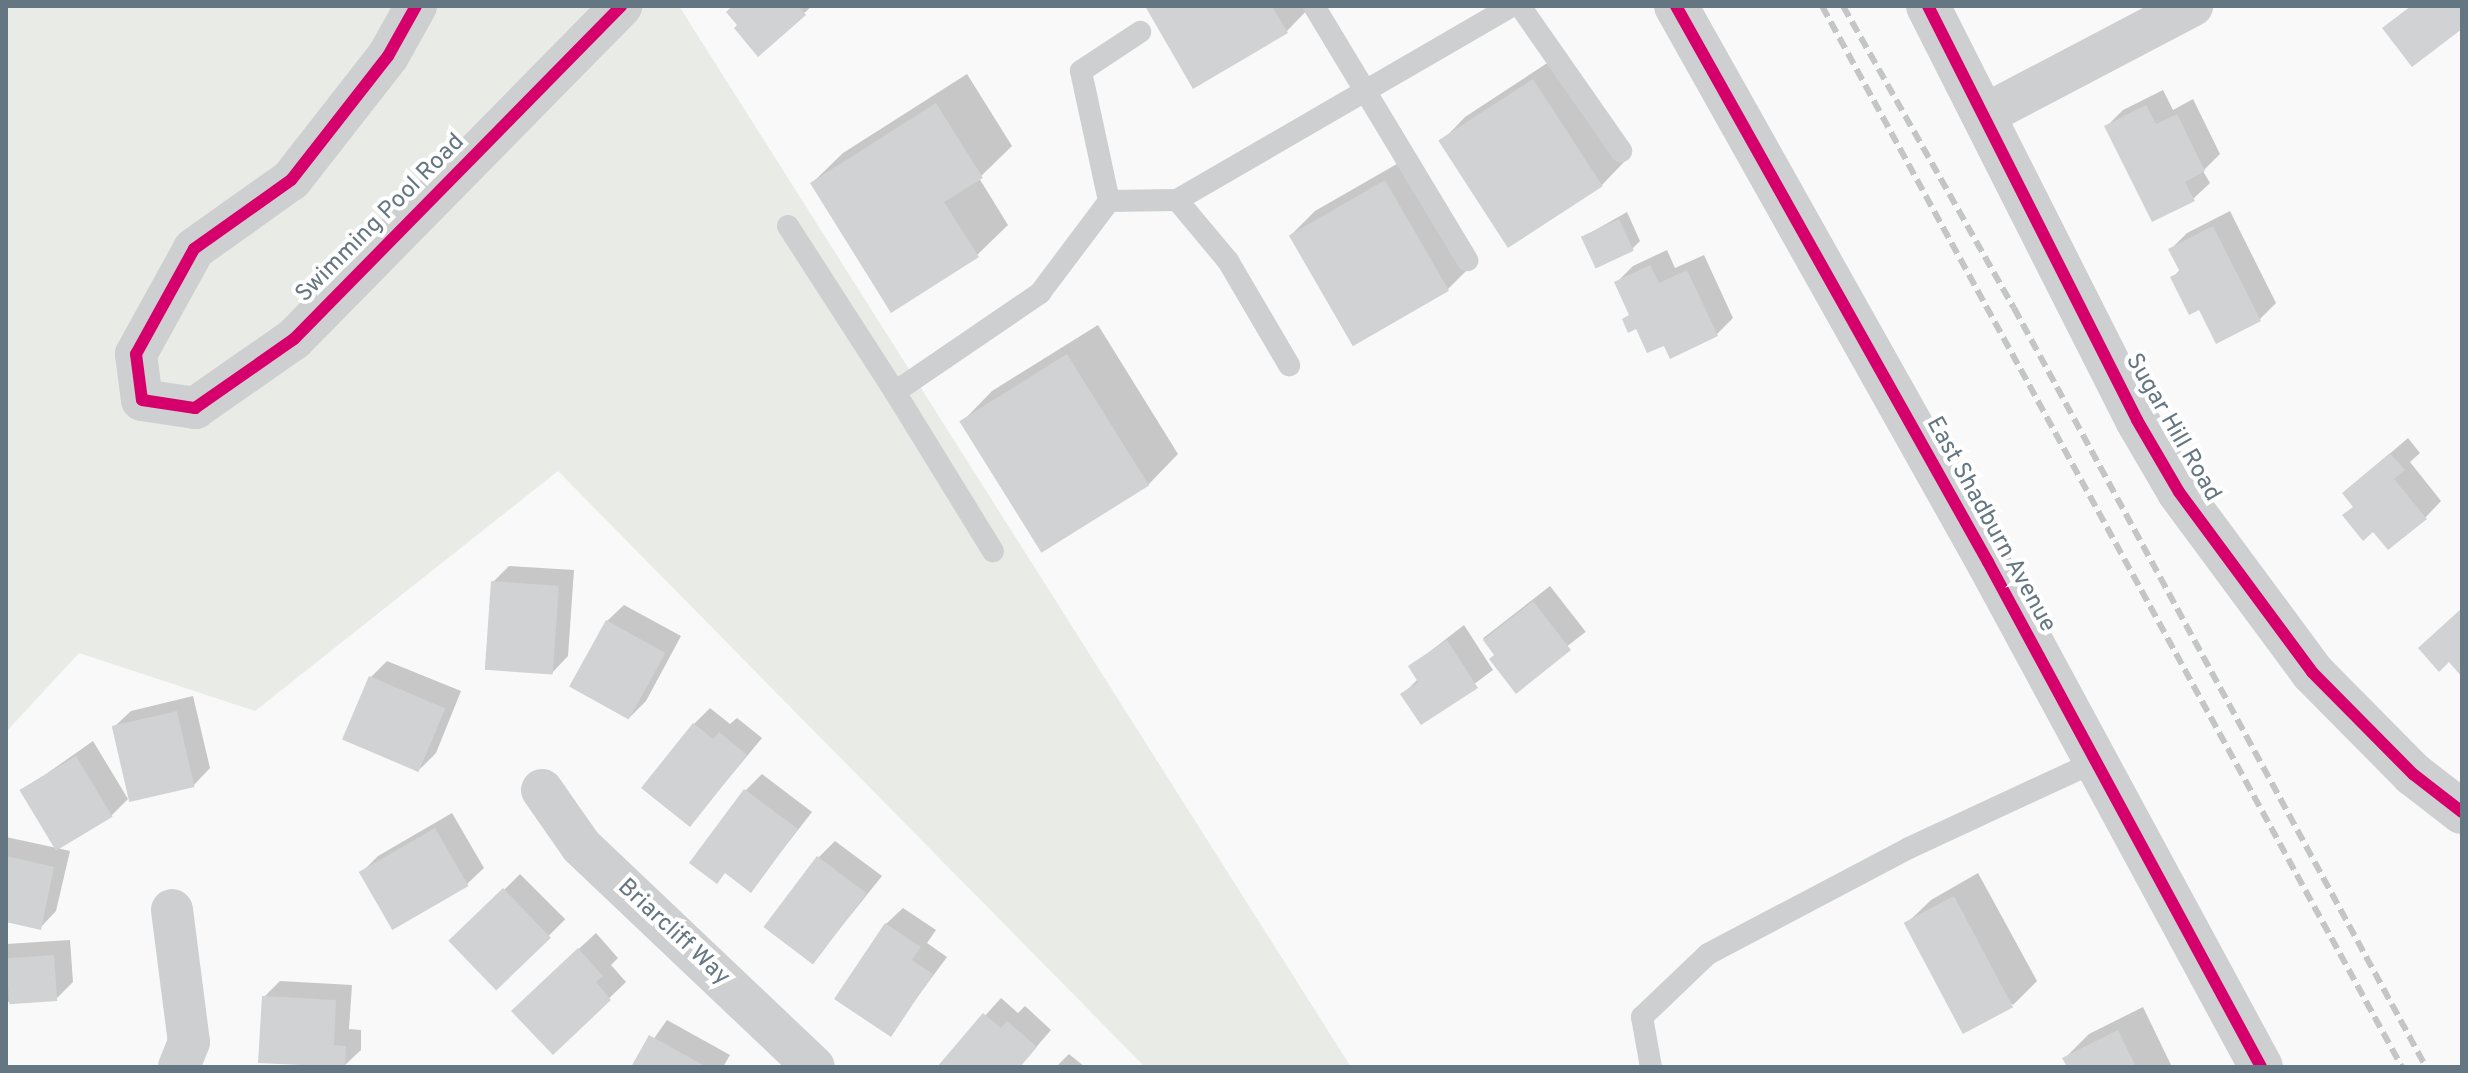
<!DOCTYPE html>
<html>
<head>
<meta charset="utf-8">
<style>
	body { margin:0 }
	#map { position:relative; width:2468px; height:1073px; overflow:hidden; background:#f9f9f9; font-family:Overpass,sans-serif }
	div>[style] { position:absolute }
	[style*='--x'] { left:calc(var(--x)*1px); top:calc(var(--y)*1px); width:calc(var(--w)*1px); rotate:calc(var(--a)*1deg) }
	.green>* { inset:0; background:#e8ebe6 }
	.shadow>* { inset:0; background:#0003; transform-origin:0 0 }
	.building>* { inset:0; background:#d0d2d3; transform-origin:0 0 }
	.service>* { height:22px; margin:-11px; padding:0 11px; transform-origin:11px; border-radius:11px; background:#cecfd0 }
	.minor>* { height:42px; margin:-21px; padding:0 21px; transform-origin:21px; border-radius:21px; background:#cecfd0 }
	.tertiary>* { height:44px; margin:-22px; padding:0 22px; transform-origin:22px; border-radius:22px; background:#cecfd0 }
	.rail>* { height:6px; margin-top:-3px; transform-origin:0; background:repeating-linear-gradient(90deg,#c3c5c6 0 12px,transparent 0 18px) }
	.cycleway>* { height:12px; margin:-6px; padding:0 6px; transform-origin:6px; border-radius:6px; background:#d6006c }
	span { translate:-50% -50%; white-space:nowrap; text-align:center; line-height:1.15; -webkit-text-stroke:8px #fff; paint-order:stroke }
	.street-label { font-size:24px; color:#657683 }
	.frame { position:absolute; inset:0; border:8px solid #657683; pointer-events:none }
</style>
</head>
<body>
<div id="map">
	<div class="green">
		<div style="clip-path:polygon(6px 6px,679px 6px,1351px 1067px,1145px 1067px,558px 471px,255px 711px,79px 653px,6px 732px)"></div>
	</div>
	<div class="shadow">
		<div style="clip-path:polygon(734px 6px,812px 6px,759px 54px)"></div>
		<div style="clip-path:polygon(1147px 6px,1310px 6px,1310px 7px,1287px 31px)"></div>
		<div style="clip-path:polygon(1558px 56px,1625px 161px,1602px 185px,1442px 141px,1465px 117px)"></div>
		<div style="clip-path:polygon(967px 74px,1012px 146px,979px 178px,1008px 225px,977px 255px,812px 183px,843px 153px)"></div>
		<div style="clip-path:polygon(2163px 90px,2173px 110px,2193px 99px,2220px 154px,2203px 171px,2210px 183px,2193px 199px,2106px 127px,2123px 110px)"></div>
		<div style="clip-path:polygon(1409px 157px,1471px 266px,1447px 290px,1291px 235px,1315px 211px)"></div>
		<div style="clip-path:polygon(2230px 211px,2276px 303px,2260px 319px,2200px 308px,2173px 277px,2181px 269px,2171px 249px,2187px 233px)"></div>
		<div style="clip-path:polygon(1627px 212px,1640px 241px,1632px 249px,1583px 237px)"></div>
		<div style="clip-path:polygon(1667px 250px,1675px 268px,1704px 255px,1733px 318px,1717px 334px,1665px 343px,1637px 326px,1616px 283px,1633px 266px)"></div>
		<div style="clip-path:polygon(1098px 325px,1178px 454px,1148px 485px,962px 422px,992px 391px)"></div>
		<div style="clip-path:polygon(2408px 438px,2420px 453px,2410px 462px,2441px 501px,2425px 518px,2374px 529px,2344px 493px)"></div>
		<div style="clip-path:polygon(509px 566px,574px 570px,568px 656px,552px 673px,493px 582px)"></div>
		<div style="left:1550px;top:586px;width:58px;height:85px;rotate:52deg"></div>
		<div style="clip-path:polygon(624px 605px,681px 636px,646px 701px,630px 717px,607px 621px)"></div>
		<div style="clip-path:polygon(1464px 625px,1493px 670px,1422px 723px,1403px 694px,1418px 679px,1410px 667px)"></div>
		<div style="clip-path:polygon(387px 661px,461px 691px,436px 753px,420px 769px,370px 678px)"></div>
		<div style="clip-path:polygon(193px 696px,210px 768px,194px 785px,114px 727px,131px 711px)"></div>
		<div style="clip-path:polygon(710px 708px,730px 724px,737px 718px,762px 738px,690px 825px,694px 724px)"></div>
		<div style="clip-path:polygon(93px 741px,128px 799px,112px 815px,57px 848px,70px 851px,56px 911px,40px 928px,6px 920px,6px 837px,57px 848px,22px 791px)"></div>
		<div style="clip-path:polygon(762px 774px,812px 812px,751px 890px,745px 791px)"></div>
		<div style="clip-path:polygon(452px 813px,484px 868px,467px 884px,399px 924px,362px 872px,378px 856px)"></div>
		<div style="clip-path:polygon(835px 841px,882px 876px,813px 962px,819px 857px)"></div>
		<div style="clip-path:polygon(1978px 873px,2037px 981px,2013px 1005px,1907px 923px,1931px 900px)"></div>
		<div style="left:520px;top:874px;width:64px;height:96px;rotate:45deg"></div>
		<div style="clip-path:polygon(903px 908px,936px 930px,927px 943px,947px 957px,890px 1034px,886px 924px)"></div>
		<div style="clip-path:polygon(596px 933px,618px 958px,611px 965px,626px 982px,553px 1052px,530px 994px)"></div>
		<div style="clip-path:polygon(70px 940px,73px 982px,56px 999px,6px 1002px,6px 944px)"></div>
		<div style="clip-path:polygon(280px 981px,352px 985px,349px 1029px,361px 1030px,361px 1050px,344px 1066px,264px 997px)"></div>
		<div style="clip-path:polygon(1001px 998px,1018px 1013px,1025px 1006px,1051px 1030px,1019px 1067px,939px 1067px)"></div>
		<div style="clip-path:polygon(2143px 1007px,2172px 1067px,2069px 1067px,2065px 1058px,2089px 1034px)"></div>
		<div style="clip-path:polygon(667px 1020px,730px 1055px,723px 1067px,634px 1067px)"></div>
		<div style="clip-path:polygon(1069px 1054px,1085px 1067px,1056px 1067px)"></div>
	</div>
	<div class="building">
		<div style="clip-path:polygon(732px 6px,798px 6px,806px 15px,758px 57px,734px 28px,737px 25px,726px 12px)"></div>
		<div style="clip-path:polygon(1145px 6px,1272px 6px,1288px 33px,1193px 89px)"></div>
		<div style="clip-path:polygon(2411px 6px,2462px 6px,2462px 29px,2412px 67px,2382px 28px)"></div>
		<div style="left:1533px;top:79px;width:128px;height:113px;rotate:57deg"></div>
		<div style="clip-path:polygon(936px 103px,983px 178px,944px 202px,979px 257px,891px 313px,810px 183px)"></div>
		<div style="clip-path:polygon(2146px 105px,2156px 124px,2177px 114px,2205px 171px,2185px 182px,2195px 201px,2152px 222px,2104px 126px)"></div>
		<div style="left:1385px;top:180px;width:128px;height:111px;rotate:60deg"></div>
		<div style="left:1619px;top:219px;width:35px;height:42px;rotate:65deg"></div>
		<div style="clip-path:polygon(2213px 226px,2261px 321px,2216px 344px,2199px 310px,2189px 315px,2170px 277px,2180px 272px,2168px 249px)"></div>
		<div style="clip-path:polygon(1650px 265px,1659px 283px,1687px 270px,1718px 336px,1670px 359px,1664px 346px,1647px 353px,1636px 329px,1628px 333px,1622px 319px,1629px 315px,1614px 282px)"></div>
		<div style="left:1067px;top:354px;width:155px;height:127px;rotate:58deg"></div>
		<div style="clip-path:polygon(2390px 453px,2405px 470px,2394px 479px,2427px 519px,2388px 550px,2373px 532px,2363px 541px,2342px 515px,2353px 507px,2342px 493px)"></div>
		<div style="left:491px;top:581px;width:68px;height:89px;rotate:4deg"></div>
		<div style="clip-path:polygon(1533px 601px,1571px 650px,1516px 694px,1489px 659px,1494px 655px,1483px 640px)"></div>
		<div style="clip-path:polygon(2462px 608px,2462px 677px,2449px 662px,2439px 672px,2418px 648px)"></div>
		<div style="left:606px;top:620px;width:68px;height:76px;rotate:29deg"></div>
		<div style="clip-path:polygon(1447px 640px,1478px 688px,1421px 725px,1400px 694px,1418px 682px,1408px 666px)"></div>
		<div style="left:369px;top:676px;width:83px;height:69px;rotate:23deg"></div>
		<div style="left:177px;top:711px;width:78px;height:67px;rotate:77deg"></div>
		<div style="clip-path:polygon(693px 723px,713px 739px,719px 732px,747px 755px,690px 827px,641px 788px)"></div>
		<div style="left:76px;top:756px;width:71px;height:66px;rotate:59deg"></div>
		<div style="clip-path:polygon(744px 789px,798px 829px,751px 893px,725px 873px,717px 884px,689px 863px)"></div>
		<div style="left:435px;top:828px;width:67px;height:88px;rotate:60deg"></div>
		<div style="clip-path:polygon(6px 856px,54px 867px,41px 930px,6px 922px)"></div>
		<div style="left:817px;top:856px;width:62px;height:89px;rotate:37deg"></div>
		<div style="left:503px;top:888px;width:69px;height:76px;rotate:46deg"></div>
		<div style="left:1954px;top:896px;width:126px;height:57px;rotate:62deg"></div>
		<div style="clip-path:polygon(885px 923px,921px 947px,912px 960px,933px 974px,891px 1037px,834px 999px)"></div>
		<div style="clip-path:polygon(578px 948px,603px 976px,596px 982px,611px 1000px,553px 1055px,511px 1011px)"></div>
		<div style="left:54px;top:955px;width:46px;height:48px;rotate:86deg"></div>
		<div style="clip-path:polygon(262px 996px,336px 1000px,334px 1045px,346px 1046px,345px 1067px,258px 1063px)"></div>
		<div style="clip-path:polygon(983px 1013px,1001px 1028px,1007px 1021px,1037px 1047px,1020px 1067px,937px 1067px)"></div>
		<div style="clip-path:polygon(2118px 1030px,2136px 1067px,2067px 1067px,2062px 1058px)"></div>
		<div style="clip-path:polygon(649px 1035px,707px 1067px,631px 1067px)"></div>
	</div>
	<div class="service">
		<div style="--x:1314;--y:6;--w:297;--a:58.9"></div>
		<div style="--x:1520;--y:6;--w:177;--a:55.1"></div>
		<div style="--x:1177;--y:200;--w:80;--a:50.1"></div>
		<div style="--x:1228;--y:261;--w:121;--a:59.6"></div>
		<div style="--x:1109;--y:201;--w:68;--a:-0.8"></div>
		<div style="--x:1177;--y:200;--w:387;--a:-30.1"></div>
		<div style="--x:788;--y:226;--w:197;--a:57.2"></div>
		<div style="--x:895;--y:392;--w:176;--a:-34.3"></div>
		<div style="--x:1040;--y:293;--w:115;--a:-53.1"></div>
		<div style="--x:1109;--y:201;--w:133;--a:-102.2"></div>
		<div style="--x:1081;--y:71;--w:71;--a:-33.5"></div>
		<div style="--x:895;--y:392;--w:187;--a:58.4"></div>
		<div style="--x:1651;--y:1067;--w:51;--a:-100.2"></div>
		<div style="--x:1642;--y:1017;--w:91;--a:-43.7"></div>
		<div style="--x:1708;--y:954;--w:227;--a:-27.8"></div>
		<div style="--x:1909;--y:848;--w:202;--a:-24.9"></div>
	</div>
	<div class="minor">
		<div style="--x:416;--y:6;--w:57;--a:119.2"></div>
		<div style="--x:388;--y:56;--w:157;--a:128"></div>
		<div style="--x:291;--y:180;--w:119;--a:144.6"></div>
		<div style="--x:194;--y:249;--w:120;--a:118.9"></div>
		<div style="--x:136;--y:354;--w:46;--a:82.6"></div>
		<div style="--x:142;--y:400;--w:54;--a:8.6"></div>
		<div style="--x:195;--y:408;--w:121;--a:-34.9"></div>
		<div style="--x:294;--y:339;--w:467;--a:-45.5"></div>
		<div style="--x:1986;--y:114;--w:233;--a:-27.7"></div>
		<div style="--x:542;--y:790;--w:68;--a:55.1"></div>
		<div style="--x:581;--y:846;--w:321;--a:43.5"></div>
		<div style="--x:172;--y:910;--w:133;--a:82.7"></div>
		<div style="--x:189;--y:1042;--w:27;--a:112"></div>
	</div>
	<div class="tertiary">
		<div style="--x:1676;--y:6;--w:638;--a:60.7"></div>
		<div style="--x:1988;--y:562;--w:574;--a:61.6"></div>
		<div style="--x:1928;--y:6;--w:464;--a:63.2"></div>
		<div style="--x:2137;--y:420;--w:83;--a:59.7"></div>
		<div style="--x:2179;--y:492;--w:224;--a:53.5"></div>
		<div style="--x:2312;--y:672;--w:144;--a:45.3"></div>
		<div style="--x:2413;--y:774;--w:62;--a:37.8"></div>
	</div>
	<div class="rail">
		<div style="--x:1822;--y:6;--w:1209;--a:61.34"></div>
		<div style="--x:1843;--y:6;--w:347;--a:60.5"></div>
		<div style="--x:2014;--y:308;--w:864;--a:61.51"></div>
	</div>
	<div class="cycleway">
		<div style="--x:416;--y:6;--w:57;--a:119.2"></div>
		<div style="--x:388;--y:56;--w:157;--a:128"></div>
		<div style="--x:291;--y:180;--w:119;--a:144.6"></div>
		<div style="--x:194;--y:249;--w:120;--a:118.9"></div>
		<div style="--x:136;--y:354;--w:46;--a:82.6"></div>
		<div style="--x:142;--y:400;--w:54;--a:8.6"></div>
		<div style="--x:195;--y:408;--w:121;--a:-34.9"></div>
		<div style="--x:294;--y:339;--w:467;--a:-45.5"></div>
		<div style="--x:1676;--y:6;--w:638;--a:60.7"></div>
		<div style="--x:1988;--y:562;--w:574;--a:61.6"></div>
		<div style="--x:1928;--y:6;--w:464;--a:63.2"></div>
		<div style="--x:2137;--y:420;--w:83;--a:59.7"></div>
		<div style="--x:2179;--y:492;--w:224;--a:53.5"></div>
		<div style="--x:2312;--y:672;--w:144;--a:45.3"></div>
		<div style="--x:2413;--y:774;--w:62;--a:37.8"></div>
	</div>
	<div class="street-label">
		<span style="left:381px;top:219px;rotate:-45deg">Swimming Pool Road</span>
		<span style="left:2172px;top:428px;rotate:60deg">Sugar Hill Road</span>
		<span style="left:1990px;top:525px;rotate:61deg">East Shadburn Avenue</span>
		<span style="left:673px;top:933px;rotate:43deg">Briarcliff Way</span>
	</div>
	<div class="frame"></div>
</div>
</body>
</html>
